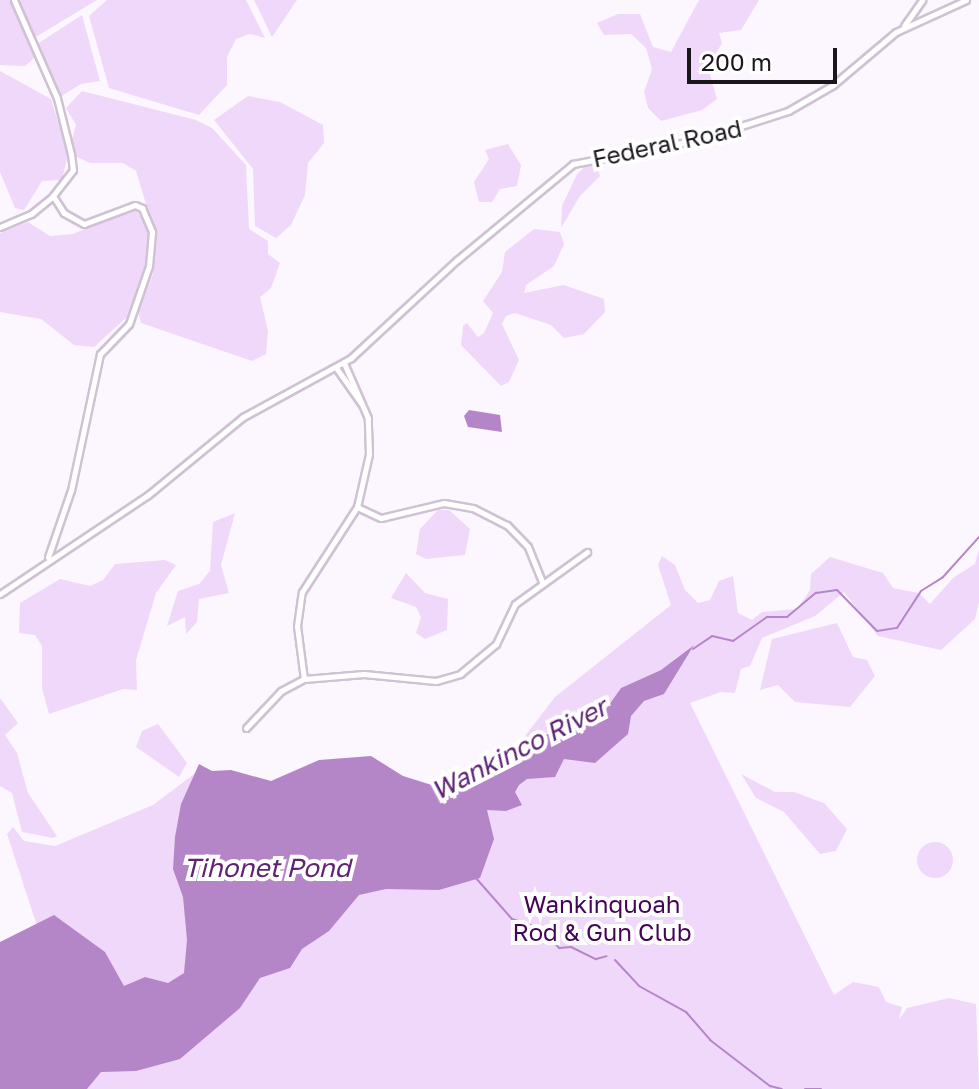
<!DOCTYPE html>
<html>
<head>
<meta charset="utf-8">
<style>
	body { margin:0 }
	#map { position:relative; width:979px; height:1089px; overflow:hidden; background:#fcf7fe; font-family:"Golos Text",sans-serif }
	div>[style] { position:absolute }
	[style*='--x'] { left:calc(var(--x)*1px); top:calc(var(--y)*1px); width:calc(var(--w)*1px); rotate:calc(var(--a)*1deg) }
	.green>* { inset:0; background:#f0d8fa }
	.round { border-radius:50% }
	.water>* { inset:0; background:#b586c7 }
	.stream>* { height:2px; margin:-1px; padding:0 1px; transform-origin:1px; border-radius:1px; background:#b586c7 }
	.roads { filter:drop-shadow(2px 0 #cec2d3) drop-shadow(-2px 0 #cec2d3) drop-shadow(0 2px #cec2d3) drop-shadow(0 -2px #cec2d3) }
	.minor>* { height:5px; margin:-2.5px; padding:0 2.5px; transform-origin:2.5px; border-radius:2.5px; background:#fff }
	span { translate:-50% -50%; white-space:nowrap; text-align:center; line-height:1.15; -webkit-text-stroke:8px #fff; paint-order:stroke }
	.street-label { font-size:24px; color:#1a161c }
	.park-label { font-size:24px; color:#440457 }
	.water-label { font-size:26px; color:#5e2473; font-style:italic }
	.scale { position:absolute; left:687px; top:48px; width:150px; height:36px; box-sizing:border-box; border:4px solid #1a161c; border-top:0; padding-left:10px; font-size:24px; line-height:28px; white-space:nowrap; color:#1a161c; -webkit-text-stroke:6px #fff; paint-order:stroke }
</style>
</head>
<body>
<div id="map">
	<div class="green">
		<div style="clip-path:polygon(0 0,11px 0,29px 41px,34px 58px,25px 66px,0 65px)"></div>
		<div style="clip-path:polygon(16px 0,97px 0,34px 38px)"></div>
		<div style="clip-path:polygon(107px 0,246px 0,265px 38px,250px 34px,236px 39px,227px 57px,227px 85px,199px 115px,109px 88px,89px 16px)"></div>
		<div style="clip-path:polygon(254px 0,297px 0,272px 37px)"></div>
		<div style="clip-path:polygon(699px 0,759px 0,741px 30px,719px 33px,722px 43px,708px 67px,717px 99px,702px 110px,661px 121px,648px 108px,644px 92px,652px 69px,646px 48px,631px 34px,604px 35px,597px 23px,618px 14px,640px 14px,653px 47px,671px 52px)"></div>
		<div style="clip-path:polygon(82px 15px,100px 81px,81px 84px,60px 97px,37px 44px)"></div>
		<div style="clip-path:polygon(0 71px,51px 99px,68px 154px,62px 180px,42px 181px,24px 210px,15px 208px,0 172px)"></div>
		<div style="clip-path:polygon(82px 91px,196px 120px,212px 128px,246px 165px,249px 229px,268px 241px,268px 254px,280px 263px,271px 288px,260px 297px,268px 331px,266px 354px,252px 361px,141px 323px,138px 311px,153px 274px,156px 237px,136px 171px,123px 163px,90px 163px,75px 156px,71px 142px,76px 125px,66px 108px)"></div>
		<div style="clip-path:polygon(248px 96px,280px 102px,323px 125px,324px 143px,308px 163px,305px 195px,291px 225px,276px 238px,255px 226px,253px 169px,214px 120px)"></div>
		<div style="clip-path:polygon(508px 144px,521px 165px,517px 186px,500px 189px,492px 202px,479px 202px,474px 182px,489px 159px,485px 150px)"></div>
		<div style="clip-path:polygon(589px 163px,596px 163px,600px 176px,580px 196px,561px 228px,562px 206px,577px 174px)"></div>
		<div style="clip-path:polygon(135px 208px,149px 231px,149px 267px,128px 316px,94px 347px,74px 345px,41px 319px,0 312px,0 233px,28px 222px,50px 236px,73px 234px)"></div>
		<div style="clip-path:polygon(534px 229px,560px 232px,564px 244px,554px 266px,526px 285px,524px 293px,564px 285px,604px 299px,605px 312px,584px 334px,564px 338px,551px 325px,515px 313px,506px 316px,502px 324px,519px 360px,509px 382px,501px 386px,461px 345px,463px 326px,467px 323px,478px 337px,484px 333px,493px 313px,483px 301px,502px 272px,505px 252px)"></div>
		<div style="clip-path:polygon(438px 510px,449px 510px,470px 529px,465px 555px,426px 559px,416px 554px,420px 529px)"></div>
		<div style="clip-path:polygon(235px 513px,221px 565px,229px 593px,199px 599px,197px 622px,186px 634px,185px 617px,167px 626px,178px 591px,199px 584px,210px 571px,213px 522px)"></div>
		<div style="clip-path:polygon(evenodd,979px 549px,979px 602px,975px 619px,941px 650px,878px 636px,844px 592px,815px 616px,762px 638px,750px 666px,741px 669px,735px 693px,721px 692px,690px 703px,834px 995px,853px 982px,879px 987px,886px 1002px,902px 1007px,899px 1020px,907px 1008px,949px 998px,976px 1004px,979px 1089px,0 1089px,39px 932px,7px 834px,13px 827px,24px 841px,55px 846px,153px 805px,194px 774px,210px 791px,422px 830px,598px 714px,519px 744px,555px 697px,671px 605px,658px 565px,662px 556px,675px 565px,685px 590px,698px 603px,710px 600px,719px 581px,733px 576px,738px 613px,752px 620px,762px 612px,797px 609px,810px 590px,811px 574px,830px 557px,883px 573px,893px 588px,919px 593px,930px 604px,953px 578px,975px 564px,979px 549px,692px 646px,676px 673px,607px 708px,623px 687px,661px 670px,692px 646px)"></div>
		<div style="clip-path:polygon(165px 560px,176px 565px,156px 593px,136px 660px,137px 690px,123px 689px,49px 714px,42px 688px,42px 646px,35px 635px,19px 633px,20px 603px,60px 579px,90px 586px,103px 580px,115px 564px)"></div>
		<div style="clip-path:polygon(406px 573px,425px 593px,448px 599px,447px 630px,425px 639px,416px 633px,421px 617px,416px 607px,391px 598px)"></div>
		<div style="clip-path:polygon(837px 623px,853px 657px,867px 660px,875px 676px,850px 707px,795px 702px,778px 685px,760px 690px,772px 639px)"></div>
		<div style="clip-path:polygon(0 698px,18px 723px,5px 735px,17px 753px,28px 793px,57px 836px,53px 838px,22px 832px,12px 793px,0 786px)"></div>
		<div style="clip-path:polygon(158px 724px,187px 763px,179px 777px,136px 747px,142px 731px)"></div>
		<div style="clip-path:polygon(741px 774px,775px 792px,794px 792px,824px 803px,847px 829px,836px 851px,820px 854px,784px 812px,756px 798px)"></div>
		<div class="round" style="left:917px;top:842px;width:36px;height:36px"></div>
	</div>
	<div class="water">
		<div style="clip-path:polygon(469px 410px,500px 415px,502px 432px,468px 427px,464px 416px)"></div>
		<div style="clip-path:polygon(694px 645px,664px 694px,644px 701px,631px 716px,628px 734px,595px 763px,564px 759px,555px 777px,527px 779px,519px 785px,515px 792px,522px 805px,506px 811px,487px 810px,494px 839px,480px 878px,439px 890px,386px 889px,359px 895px,329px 931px,302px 949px,290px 968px,260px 978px,240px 1008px,180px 1059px,136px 1071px,101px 1072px,87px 1089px,0 1089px,0 942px,54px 915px,105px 952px,124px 986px,145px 977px,168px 983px,184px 973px,187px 940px,183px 897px,173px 869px,175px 837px,181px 804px,199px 764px,212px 771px,231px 770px,271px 781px,319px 760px,371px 756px,403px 776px,451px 791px,465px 776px,498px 770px,519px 744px,568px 727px,582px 716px,604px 712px,621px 688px,661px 670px)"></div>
	</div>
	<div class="stream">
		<div style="--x:693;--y:649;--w:23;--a:-34"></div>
		<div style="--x:712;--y:636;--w:22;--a:13"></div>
		<div style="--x:733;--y:641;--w:42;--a:-35.2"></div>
		<div style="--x:767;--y:617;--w:20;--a:0"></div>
		<div style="--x:787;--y:617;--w:38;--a:-40"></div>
		<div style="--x:816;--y:593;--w:21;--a:-8"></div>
		<div style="--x:837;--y:590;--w:57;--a:45.7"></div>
		<div style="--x:877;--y:631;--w:20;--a:-9"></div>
		<div style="--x:897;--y:628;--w:44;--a:-57"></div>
		<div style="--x:921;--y:591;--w:26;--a:-32"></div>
		<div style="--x:943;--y:577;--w:54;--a:-48"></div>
		<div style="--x:475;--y:877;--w:56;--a:48.6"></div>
		<div style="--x:512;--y:919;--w:33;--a:18"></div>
		<div style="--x:543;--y:929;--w:25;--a:50"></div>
		<div style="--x:559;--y:948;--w:12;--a:-5"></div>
		<div style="--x:571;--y:947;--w:28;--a:26"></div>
		<div style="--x:596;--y:959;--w:11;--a:-15"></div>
		<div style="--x:615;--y:960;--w:35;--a:47"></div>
		<div style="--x:639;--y:986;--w:54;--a:29"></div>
		<div style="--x:686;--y:1012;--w:37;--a:49"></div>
		<div style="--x:710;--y:1040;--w:76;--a:37.5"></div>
		<div style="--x:770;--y:1086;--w:12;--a:14"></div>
		<div style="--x:805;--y:1089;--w:16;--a:0"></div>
	</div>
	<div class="roads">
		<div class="minor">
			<div style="--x:14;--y:0;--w:107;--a:66.3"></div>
			<div style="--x:57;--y:98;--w:58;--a:76"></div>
			<div style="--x:71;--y:154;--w:16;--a:83"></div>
			<div style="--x:73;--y:170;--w:33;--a:128"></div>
			<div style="--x:904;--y:26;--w:32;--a:-55"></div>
			<div style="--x:0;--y:227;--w:34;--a:-23"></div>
			<div style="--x:31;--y:214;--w:28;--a:-39"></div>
			<div style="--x:53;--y:196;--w:20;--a:57"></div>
			<div style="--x:64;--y:213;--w:23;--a:29"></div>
			<div style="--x:84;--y:224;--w:54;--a:-20.4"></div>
			<div style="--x:135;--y:205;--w:8;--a:23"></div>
			<div style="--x:142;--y:208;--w:26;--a:67"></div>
			<div style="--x:152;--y:232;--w:34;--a:95"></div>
			<div style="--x:149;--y:266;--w:61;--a:109"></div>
			<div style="--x:129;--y:324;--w:42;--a:134"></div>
			<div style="--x:100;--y:354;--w:139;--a:102"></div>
			<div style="--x:71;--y:490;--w:71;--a:108.9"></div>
			<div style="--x:337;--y:369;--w:42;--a:54.8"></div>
			<div style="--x:357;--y:507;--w:26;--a:25"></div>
			<div style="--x:381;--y:518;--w:65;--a:-13.4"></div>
			<div style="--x:444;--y:503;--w:29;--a:10"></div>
			<div style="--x:473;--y:508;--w:38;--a:27"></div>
			<div style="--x:507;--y:525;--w:30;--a:46"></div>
			<div style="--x:528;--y:547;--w:38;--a:68"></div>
			<div style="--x:0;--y:594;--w:178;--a:-33.8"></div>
			<div style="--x:148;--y:495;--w:123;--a:-39.4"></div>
			<div style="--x:243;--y:417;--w:123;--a:-28.6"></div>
			<div style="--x:351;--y:358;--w:144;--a:-42.8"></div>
			<div style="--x:457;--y:260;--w:151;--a:-39.6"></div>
			<div style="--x:573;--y:164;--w:126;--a:-11"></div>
			<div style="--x:697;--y:140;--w:96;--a:-17.7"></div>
			<div style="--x:788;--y:111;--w:52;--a:-30"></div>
			<div style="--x:833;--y:85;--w:82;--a:-40.1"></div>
			<div style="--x:896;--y:32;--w:77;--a:-24.6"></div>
			<div style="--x:304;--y:679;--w:53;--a:-97.5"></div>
			<div style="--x:297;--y:626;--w:34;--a:-82"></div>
			<div style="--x:302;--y:592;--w:101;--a:-57.1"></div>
			<div style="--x:357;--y:507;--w:54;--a:-77.2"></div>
			<div style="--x:369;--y:454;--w:36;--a:-92"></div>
			<div style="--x:368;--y:418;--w:60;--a:-113.6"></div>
			<div style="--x:246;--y:728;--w:51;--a:-46.6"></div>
			<div style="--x:281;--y:691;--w:26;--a:-28"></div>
			<div style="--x:304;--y:679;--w:60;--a:-4.8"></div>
			<div style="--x:364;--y:674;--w:72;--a:5.6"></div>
			<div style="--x:436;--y:681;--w:25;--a:-16"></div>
			<div style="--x:460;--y:674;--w:47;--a:-39.8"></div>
			<div style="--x:496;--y:644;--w:44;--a:-64.6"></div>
			<div style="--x:515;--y:604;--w:89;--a:-35.8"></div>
		</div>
	</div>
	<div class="street-label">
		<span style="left:667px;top:143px;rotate:-12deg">Federal Road</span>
	</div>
	<div class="park-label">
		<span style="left:602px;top:918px">Wankinquoah<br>Rod &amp; Gun Club</span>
	</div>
	<div class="water-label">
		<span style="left:519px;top:749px;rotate:-27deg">Wankinco River</span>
		<span style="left:267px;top:868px">Tihonet Pond</span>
	</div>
	<div class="scale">200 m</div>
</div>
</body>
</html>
